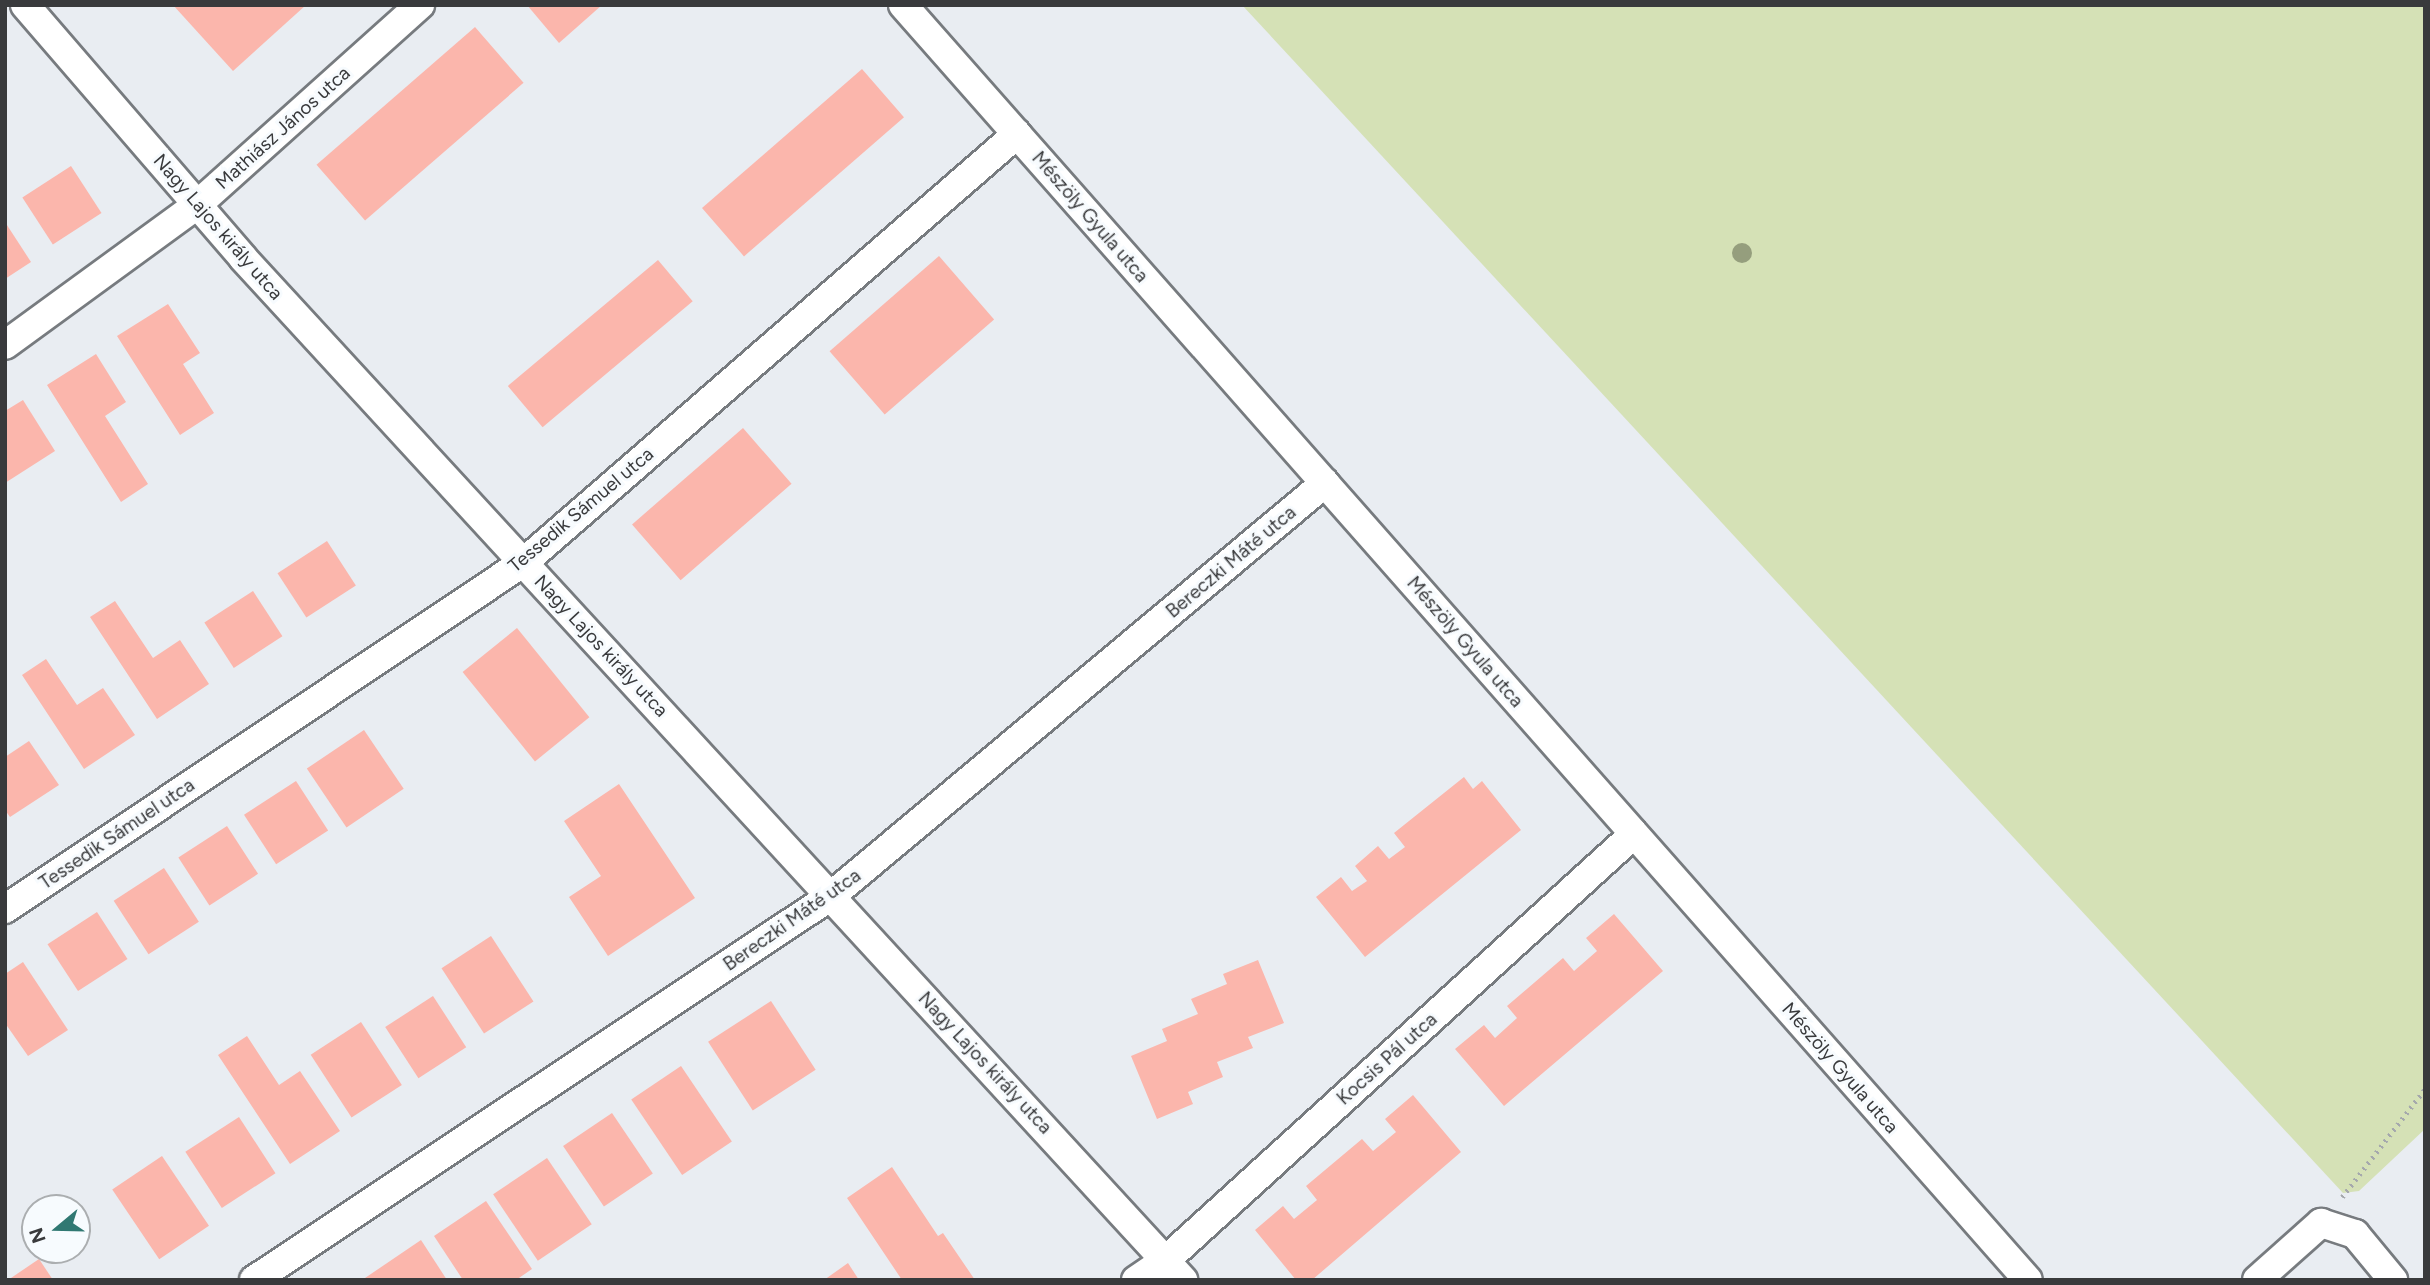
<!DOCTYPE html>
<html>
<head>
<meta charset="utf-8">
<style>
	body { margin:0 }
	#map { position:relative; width:2430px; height:1285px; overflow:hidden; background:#e9edf2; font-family:Figtree,sans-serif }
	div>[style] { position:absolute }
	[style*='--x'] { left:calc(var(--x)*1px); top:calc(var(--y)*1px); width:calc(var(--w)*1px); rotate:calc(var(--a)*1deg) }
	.green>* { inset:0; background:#d5e1b6 }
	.building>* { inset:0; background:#fbb6ac; transform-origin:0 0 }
	.path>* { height:4.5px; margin-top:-2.25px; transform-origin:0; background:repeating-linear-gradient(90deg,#a5a8ac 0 2px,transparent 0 7px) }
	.roads { filter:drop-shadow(2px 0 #777b7f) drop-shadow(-2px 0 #777b7f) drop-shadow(0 2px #777b7f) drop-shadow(0 -2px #777b7f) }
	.minor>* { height:28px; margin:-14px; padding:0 14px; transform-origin:14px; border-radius:14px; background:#fff }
	.trees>* { width:20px; height:20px; margin:-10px; border-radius:50%; background:#959e7d }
	span { translate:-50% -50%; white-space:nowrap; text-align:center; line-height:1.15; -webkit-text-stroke:6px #f7fbfe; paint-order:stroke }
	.street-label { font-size:19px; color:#393a3c }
	.frame { position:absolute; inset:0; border:7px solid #393a3c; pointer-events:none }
	.north { position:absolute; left:21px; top:1194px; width:70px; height:70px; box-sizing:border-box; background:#f7fbfe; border:2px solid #abaeb0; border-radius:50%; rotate:251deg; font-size:19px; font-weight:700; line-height:28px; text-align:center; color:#393a3c }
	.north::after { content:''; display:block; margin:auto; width:24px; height:32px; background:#307872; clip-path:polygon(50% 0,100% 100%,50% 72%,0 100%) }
</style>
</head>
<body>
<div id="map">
	<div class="green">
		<div style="clip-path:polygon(1242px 5px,2425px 5px,2425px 1129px,2359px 1191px,2343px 1193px)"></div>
	</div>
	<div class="building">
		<div style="clip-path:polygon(173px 5px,306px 5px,233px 71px)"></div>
		<div style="clip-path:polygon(527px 5px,602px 5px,559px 43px)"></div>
		<div style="left:475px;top:27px;width:74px;height:210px;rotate:49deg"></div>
		<div style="left:862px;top:69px;width:64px;height:212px;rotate:49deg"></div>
		<div style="left:71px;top:166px;width:56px;height:58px;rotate:57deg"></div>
		<div style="clip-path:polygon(5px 222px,31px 262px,5px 279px)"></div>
		<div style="left:939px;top:256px;width:84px;height:145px;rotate:49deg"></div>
		<div style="left:658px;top:260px;width:54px;height:196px;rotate:50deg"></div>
		<div style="clip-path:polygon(168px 304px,200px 353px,183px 364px,214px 413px,180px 435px,117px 336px)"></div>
		<div style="clip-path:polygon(96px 354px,126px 402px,105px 416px,148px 484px,121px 502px,47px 385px)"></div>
		<div style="clip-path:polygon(23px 400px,55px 451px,5px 483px,5px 411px)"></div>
		<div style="left:743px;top:428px;width:74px;height:147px;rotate:49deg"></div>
		<div style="left:327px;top:541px;width:53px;height:59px;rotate:57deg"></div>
		<div style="left:253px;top:591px;width:54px;height:58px;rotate:57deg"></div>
		<div style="clip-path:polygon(115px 601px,153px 658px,180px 640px,209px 684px,157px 719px,90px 617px)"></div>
		<div style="left:517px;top:628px;width:115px;height:70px;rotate:51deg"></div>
		<div style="clip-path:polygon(46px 659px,77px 705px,103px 688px,135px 735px,84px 769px,22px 675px)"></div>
		<div style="left:364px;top:730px;width:71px;height:69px;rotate:56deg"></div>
		<div style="clip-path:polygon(29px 741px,59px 785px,10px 817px,5px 810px,5px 757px)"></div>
		<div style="clip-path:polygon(1464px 777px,1473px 789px,1482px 781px,1521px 830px,1365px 957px,1316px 897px,1341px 877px,1352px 891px,1367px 881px,1355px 866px,1378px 846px,1389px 859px,1405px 847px,1394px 833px)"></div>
		<div style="left:296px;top:781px;width:59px;height:62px;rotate:57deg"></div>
		<div style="clip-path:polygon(619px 784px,695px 898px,608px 956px,569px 897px,601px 876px,564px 821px)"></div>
		<div style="left:227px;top:826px;width:57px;height:58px;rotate:57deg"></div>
		<div style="left:164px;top:868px;width:64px;height:60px;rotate:57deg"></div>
		<div style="left:97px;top:912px;width:56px;height:59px;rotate:57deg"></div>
		<div style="clip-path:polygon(1614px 914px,1663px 971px,1504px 1106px,1455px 1049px,1484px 1025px,1495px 1038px,1517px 1018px,1507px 1006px,1563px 958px,1574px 971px,1597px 951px,1586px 938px)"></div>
		<div style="left:491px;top:936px;width:78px;height:59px;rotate:57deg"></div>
		<div style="clip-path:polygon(1258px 960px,1284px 1023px,1248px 1037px,1253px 1048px,1217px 1062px,1223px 1077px,1188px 1092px,1193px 1104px,1157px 1119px,1131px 1056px,1167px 1041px,1162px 1029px,1198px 1014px,1191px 999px,1227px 984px,1223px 974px)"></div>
		<div style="clip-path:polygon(23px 962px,68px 1030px,28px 1056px,5px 1023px,5px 974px)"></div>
		<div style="left:433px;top:996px;width:61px;height:57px;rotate:57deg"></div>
		<div style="left:771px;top:1001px;width:82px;height:75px;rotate:57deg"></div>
		<div style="left:361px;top:1022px;width:75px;height:60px;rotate:57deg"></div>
		<div style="clip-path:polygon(247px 1036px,279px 1085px,300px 1071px,340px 1131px,290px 1164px,218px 1055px)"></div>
		<div style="left:681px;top:1066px;width:91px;height:60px;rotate:56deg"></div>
		<div style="clip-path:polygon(1413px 1095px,1461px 1152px,1312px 1280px,1296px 1280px,1255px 1230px,1283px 1206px,1294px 1219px,1317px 1200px,1306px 1186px,1362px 1139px,1373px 1151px,1384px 1142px,1396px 1132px,1385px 1119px)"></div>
		<div style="left:612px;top:1113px;width:73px;height:59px;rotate:56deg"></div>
		<div style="left:239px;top:1117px;width:67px;height:64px;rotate:57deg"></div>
		<div style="left:162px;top:1156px;width:84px;height:60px;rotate:56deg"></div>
		<div style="left:547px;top:1158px;width:80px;height:65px;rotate:56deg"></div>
		<div style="clip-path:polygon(892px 1167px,938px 1236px,943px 1233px,975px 1280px,902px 1280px,847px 1198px)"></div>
		<div style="clip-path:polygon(486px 1201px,532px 1269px,516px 1280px,463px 1280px,434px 1236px)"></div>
		<div style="clip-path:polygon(421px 1240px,447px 1280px,366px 1280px,365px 1278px)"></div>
		<div style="clip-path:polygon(39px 1259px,53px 1280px,8px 1280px)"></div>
		<div style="clip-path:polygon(848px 1263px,859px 1280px,824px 1280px)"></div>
	</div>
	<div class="path">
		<div style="--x:2342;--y:1197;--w:136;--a:-52.5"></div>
	</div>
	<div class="roads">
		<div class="minor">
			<div style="--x:25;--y:5;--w:334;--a:49.2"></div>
			<div style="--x:243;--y:258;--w:1389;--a:47.39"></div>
			<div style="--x:903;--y:5;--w:1700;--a:48.58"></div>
			<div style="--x:5;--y:345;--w:238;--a:-36.1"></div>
			<div style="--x:197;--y:205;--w:300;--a:-41.9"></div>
			<div style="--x:5;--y:909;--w:624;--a:-33.77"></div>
			<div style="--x:524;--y:562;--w:653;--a:-40.96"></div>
			<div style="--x:254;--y:1280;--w:693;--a:-33.64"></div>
			<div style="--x:831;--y:896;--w:644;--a:-39.9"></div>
			<div style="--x:1136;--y:1280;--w:36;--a:-34"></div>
			<div style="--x:1166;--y:1260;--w:633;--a:-42.31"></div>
			<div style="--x:2257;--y:1280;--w:86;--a:-41.7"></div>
			<div style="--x:2321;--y:1223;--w:36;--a:18"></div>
			<div style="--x:2355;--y:1234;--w:60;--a:50.4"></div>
		</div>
	</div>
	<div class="trees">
		<div style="left:1742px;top:253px"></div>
	</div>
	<div class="street-label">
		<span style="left:283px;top:128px;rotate:-42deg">Mathiász János utca</span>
		<span style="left:1090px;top:217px;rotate:49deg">Mészöly Gyula utca</span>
		<span style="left:218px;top:227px;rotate:49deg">Nagy Lajos király utca</span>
		<span style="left:581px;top:510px;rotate:-40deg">Tessedik Sámuel utca</span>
		<span style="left:1231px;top:562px;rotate:-40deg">Bereczki Máté utca</span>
		<span style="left:1465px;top:642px;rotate:49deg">Mészöly Gyula utca</span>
		<span style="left:601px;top:646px;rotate:47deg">Nagy Lajos király utca</span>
		<span style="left:117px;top:834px;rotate:-34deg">Tessedik Sámuel utca</span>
		<span style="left:792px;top:920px;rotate:-35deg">Bereczki Máté utca</span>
		<span style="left:1387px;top:1059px;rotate:-42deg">Kocsis Pál utca</span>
		<span style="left:985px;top:1063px;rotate:47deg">Nagy Lajos király utca</span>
		<span style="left:1840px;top:1068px;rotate:49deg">Mészöly Gyula utca</span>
	</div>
	<div class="frame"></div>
	<div class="north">N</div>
</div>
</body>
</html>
